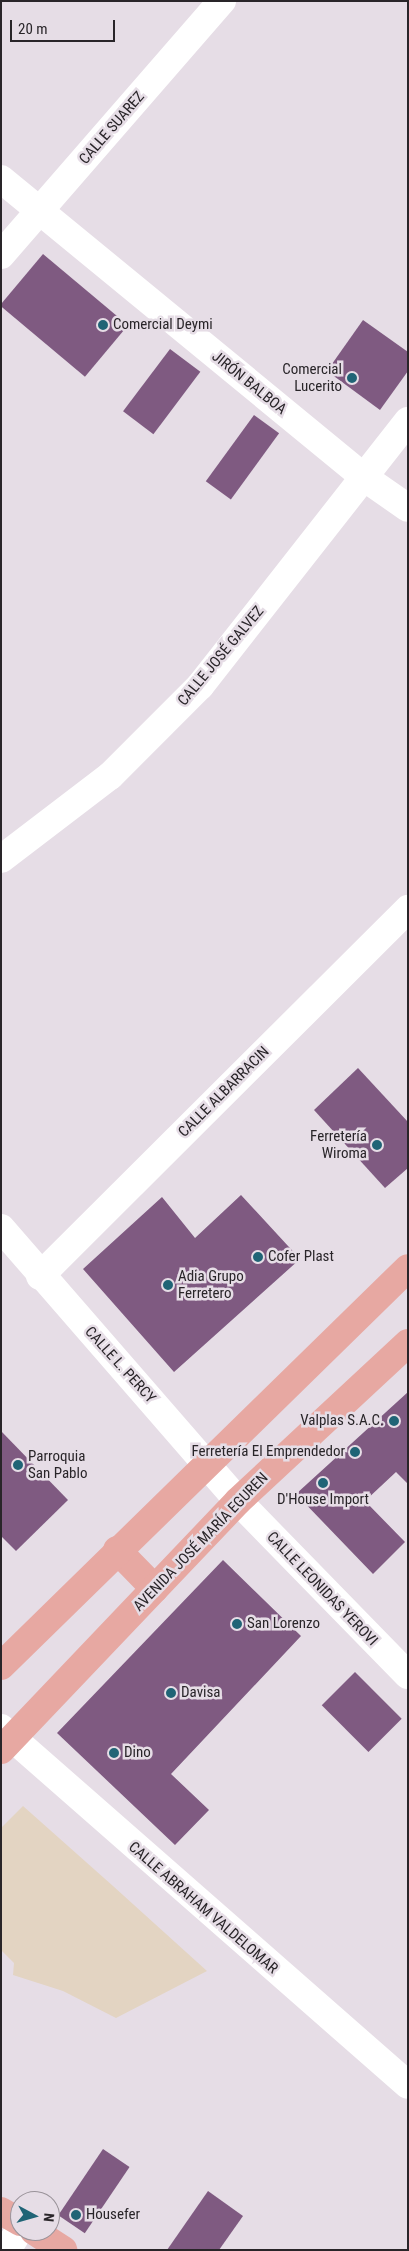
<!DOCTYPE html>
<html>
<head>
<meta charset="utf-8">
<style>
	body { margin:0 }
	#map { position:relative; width:409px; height:2251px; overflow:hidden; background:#e6dde6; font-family:"Roboto Condensed",sans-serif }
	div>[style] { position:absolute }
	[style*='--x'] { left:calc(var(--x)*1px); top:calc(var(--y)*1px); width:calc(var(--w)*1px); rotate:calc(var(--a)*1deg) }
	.education>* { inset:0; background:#e3d4c2 }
	.building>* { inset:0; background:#7f5a81; transform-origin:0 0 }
	.minor>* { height:28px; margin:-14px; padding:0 14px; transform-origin:14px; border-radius:14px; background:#fff }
	.major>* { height:28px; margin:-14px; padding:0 14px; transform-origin:14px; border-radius:14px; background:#e7a8a2 }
	.dots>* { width:14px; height:14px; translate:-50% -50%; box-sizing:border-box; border:2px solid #e6dde6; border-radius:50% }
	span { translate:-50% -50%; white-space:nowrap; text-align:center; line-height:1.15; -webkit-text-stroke:5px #e6dde6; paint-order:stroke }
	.street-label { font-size:15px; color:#292529 }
	.poi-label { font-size:15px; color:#292529 }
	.left { translate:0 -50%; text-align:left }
	.right { translate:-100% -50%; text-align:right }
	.frame { position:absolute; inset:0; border:2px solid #292529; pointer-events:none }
	.north { position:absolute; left:10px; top:2191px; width:50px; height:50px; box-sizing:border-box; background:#e6dde6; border:1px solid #9a939a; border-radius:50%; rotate:96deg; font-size:14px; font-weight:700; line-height:20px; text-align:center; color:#292529 }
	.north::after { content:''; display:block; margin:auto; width:18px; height:22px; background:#206476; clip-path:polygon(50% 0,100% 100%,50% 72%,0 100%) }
	.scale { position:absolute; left:10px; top:20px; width:105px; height:22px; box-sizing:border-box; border:2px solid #292529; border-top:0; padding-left:6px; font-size:15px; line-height:18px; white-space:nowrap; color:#292529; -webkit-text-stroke:4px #e6dde6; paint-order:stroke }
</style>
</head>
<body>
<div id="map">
	<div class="education">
		<div style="clip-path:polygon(23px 1806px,113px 1886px,207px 1971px,116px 2018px,63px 1991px,13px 1975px,14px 1963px,1px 1950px,1px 1828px)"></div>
	</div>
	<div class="building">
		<div style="left:43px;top:254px;width:111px;height:67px;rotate:40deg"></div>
		<div style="clip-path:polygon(363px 320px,408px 352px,408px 371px,380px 410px,327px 371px)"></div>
		<div style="left:170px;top:349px;width:38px;height:78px;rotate:37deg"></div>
		<div style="left:254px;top:415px;width:31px;height:82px;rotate:36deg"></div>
		<div style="clip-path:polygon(358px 1068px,408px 1122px,408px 1168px,385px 1188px,314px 1110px)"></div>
		<div style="clip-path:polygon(241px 1195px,300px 1259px,174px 1372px,83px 1269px,162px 1197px,195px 1238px)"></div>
		<div style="clip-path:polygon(408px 1392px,408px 1484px,396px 1472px,365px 1501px,405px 1542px,373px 1574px,296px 1494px)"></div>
		<div style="clip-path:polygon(1px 1431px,68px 1500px,16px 1551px,1px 1536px)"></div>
		<div style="clip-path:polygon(223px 1560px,301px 1636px,171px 1774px,209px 1810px,175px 1845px,57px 1733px)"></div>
		<div style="left:355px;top:1672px;width:66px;height:47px;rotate:45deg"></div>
		<div style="left:103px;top:2149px;width:32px;height:80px;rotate:34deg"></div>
		<div style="clip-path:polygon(208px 2191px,243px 2216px,219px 2250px,167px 2250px)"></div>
	</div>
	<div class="minor">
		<div style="--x:1;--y:179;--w:471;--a:39.4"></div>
		<div style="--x:365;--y:478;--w:52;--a:34.9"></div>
		<div style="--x:1;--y:255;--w:337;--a:-49"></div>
		<div style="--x:1;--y:859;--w:137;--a:-37.3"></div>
		<div style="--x:110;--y:776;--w:127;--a:-45"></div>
		<div style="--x:200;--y:686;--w:337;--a:-51.9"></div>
		<div style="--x:1;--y:1228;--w:362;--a:49"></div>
		<div style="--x:238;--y:1501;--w:243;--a:45.7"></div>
		<div style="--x:40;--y:1276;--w:520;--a:-44.92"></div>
		<div style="--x:1;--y:1728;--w:541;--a:41.26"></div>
		<div style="--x:7;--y:2250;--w:25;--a:-58"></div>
	</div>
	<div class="major">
		<div style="--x:117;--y:1550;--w:54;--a:45.7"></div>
		<div style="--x:1;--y:1666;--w:569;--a:-44.36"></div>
		<div style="--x:1;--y:1750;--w:344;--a:-46.4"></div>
		<div style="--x:238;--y:1501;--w:232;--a:-42.9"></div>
		<div style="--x:1;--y:2211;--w:22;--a:30"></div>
		<div style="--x:34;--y:2231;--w:35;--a:33"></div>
	</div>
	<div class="dots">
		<div style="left:103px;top:325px;background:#206476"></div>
		<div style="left:352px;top:378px;background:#206476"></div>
		<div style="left:377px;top:1145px;background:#206476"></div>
		<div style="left:258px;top:1257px;background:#206476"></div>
		<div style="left:168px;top:1285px;background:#206476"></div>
		<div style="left:394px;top:1421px;background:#206476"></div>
		<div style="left:355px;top:1452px;background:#206476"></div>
		<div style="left:18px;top:1465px;background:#206476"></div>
		<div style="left:323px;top:1483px;background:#206476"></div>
		<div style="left:237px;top:1624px;background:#206476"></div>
		<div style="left:171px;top:1693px;background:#206476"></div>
		<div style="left:114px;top:1753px;background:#206476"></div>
		<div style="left:76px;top:2215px;background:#206476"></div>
	</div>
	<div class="street-label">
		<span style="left:112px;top:128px;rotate:-49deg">CALLE SUAREZ</span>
		<span style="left:249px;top:383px;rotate:39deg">JIRÓN BALBOA</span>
		<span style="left:221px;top:656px;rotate:-50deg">CALLE JOSÉ GALVEZ</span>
		<span style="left:224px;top:1092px;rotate:-45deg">CALLE ALBARRACIN</span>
		<span style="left:120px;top:1365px;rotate:48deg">CALLE L. PERCY</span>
		<span style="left:201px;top:1542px;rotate:-46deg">AVENIDA JOSÉ MARÍA EGUREN</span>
		<span style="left:322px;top:1589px;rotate:46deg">CALLE LEONIDAS YEROVI</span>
		<span style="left:203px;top:1908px;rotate:41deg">CALLE ABRAHAM VALDELOMAR</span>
	</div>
	<div class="poi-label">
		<span class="left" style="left:113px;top:325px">Comercial Deymi</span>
		<span class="right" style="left:342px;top:378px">Comercial<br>Lucerito</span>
		<span class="right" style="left:367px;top:1145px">Ferretería<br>Wiroma</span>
		<span class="left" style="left:268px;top:1257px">Cofer Plast</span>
		<span class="left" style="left:178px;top:1285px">Adia Grupo<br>Ferretero</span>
		<span class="right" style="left:384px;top:1421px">Valplas S.A.C.</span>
		<span class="right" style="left:345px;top:1452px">Ferretería El Emprendedor</span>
		<span class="left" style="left:28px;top:1465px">Parroquia<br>San Pablo</span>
		<span style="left:323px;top:1500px">D'House Import</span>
		<span class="left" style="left:247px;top:1624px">San Lorenzo</span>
		<span class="left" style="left:181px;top:1693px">Davisa</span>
		<span class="left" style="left:124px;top:1753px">Dino</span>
		<span class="left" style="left:86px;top:2215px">Housefer</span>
	</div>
	<div class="frame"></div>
	<div class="north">N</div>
	<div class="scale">20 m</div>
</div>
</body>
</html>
